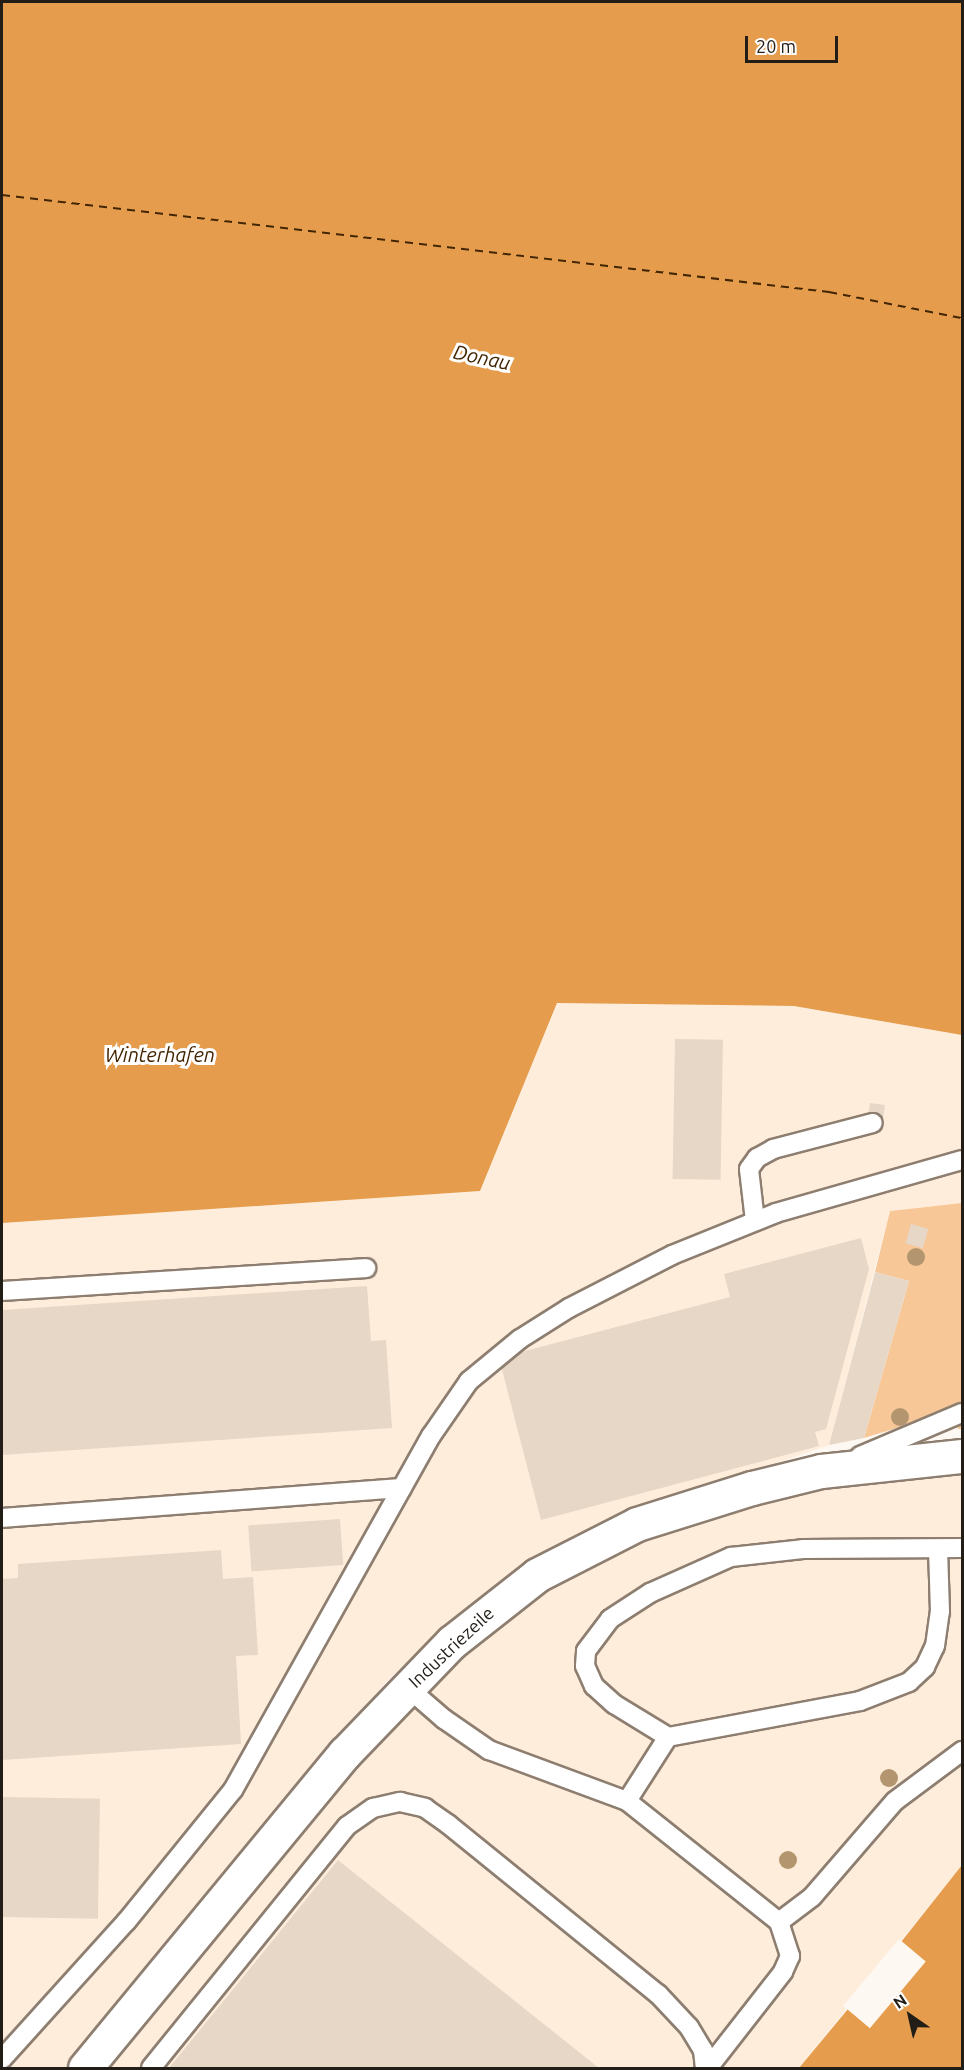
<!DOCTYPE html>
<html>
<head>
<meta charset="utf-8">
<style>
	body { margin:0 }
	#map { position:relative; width:964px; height:2070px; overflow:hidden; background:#fef8f2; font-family:Ubuntu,sans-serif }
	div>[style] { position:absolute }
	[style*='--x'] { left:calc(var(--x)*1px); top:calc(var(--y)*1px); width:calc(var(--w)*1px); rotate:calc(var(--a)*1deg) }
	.built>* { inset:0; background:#ffeddc }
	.green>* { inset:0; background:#f7c798 }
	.water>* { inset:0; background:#e59c4c }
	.pier>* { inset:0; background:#fef8f2; transform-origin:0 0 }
	.ferry>* { height:1.5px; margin-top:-0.75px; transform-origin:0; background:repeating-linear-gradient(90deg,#422502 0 8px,transparent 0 14px) }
	.building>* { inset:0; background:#e7d7c7; transform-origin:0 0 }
	.roads { filter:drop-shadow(2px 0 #8d7e70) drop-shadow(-2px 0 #8d7e70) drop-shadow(0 2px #8d7e70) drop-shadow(0 -2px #8d7e70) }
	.service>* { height:18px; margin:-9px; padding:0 9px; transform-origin:9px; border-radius:9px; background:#fff }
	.minor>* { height:33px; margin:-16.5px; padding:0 16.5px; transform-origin:16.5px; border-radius:16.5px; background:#fff }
	.trees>* { width:18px; height:18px; margin:-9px; border-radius:50%; background:#b3966f }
	span { translate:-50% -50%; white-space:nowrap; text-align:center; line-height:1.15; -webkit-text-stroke:6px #fff; paint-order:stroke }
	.street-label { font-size:18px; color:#231d17 }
	.water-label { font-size:20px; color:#422502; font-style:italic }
	.frame { position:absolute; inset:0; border:3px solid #231d17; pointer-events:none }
	.north { position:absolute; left:880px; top:1986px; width:60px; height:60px; -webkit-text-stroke:4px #fff; paint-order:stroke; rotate:326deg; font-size:16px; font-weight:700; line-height:24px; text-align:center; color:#231d17 }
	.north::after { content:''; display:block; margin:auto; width:21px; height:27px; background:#231d17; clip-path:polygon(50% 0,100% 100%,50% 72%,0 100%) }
	.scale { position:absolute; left:745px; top:36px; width:93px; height:27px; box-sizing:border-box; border:3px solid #231d17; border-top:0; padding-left:8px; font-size:18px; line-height:21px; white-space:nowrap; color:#231d17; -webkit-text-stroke:4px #fff; paint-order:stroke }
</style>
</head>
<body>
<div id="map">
	<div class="built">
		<div style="clip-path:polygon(687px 1002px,794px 1006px,962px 1035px,962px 1203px,890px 1211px,829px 1445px,628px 1514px,579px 1535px,512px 1575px,436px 1634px,384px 1684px,66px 2068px,2px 2068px,2px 1223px,480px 1191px,557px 1003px)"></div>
		<div style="clip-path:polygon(929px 1475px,962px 1475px,962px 1865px,799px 2068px,110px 2068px,333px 1794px,387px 1733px,452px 1665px,547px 1586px,638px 1539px,737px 1507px,841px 1481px)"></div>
	</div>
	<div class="green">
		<div style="clip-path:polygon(962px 1203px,962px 1429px,958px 1429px,953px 1411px,864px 1438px,909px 1281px,875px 1272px,890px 1211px)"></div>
	</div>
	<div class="water">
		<div style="clip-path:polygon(2px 2px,962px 2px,962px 1035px,794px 1006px,557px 1003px,480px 1191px,2px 1223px)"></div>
		<div style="clip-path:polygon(962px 1865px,962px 2068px,799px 2068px,848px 2009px)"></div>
	</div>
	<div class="pier">
		<div style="left:899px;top:1939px;width:35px;height:87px;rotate:40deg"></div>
	</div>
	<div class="ferry">
		<div style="--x:2;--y:195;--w:833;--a:6.69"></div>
		<div style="--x:829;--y:292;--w:136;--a:11.1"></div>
	</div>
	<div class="building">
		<div style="left:675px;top:1039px;width:48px;height:140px;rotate:1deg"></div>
		<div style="left:870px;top:1103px;width:15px;height:12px;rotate:8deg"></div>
		<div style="left:911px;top:1224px;width:18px;height:20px;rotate:16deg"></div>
		<div style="clip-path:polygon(861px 1238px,869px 1269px,826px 1429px,815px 1432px,819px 1446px,541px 1520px,499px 1358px,730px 1297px,724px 1274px)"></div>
		<div style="clip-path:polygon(875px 1272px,909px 1281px,864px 1438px,829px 1445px)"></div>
		<div style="clip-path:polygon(367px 1286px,371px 1341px,386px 1340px,392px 1428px,2px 1455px,2px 1310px)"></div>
		<div style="left:340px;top:1519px;width:46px;height:92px;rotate:86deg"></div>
		<div style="clip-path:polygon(221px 1550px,223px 1579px,253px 1577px,258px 1655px,236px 1656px,241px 1744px,2px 1760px,2px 1579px,18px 1578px,18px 1564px)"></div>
		<div style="left:2px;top:1797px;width:98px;height:120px;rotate:1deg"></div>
		<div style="clip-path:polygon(338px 1860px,599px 2068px,169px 2068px)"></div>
	</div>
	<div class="roads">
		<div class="service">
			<div style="--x:755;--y:1221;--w:52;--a:-96.6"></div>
			<div style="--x:749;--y:1169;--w:14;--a:-54"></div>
			<div style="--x:757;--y:1158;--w:18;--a:-29"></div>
			<div style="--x:773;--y:1149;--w:103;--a:-14.6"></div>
			<div style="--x:2;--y:1291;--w:365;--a:-3.6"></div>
			<div style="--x:860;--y:1456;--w:111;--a:-22.9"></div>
			<div style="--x:2;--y:1518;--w:401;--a:-4.3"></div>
			<div style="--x:407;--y:1687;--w:49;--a:40.9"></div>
			<div style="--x:444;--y:1719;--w:55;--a:34.6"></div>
			<div style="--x:489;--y:1750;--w:147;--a:20.3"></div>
			<div style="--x:627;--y:1801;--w:194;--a:38.5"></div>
			<div style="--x:779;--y:1922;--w:36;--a:72"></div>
			<div style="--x:790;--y:1956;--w:17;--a:114"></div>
			<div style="--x:783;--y:1972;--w:122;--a:128"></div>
			<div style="--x:668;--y:1737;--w:195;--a:-10.6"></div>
			<div style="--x:860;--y:1701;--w:53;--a:-21.2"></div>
			<div style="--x:909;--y:1682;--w:22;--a:-43"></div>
			<div style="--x:925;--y:1667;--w:23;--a:-65"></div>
			<div style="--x:935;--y:1646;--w:34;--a:-82"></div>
			<div style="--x:940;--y:1612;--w:63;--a:-91.8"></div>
			<div style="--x:627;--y:1801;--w:76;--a:-57.4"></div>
			<div style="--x:668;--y:1737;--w:63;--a:-148.6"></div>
			<div style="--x:614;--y:1704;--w:27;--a:-138"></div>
			<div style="--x:594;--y:1686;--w:22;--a:-114"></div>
			<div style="--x:585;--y:1666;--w:15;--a:-86"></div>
			<div style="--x:586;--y:1651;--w:40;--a:-53"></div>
			<div style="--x:610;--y:1619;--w:48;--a:-33"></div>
			<div style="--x:650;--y:1593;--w:89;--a:-24"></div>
			<div style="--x:731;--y:1557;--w:72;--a:-6.3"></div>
			<div style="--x:803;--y:1549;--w:159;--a:-0.4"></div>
			<div style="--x:779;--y:1922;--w:41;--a:-37.1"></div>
			<div style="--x:812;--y:1897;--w:127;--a:-49.2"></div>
			<div style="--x:895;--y:1801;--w:84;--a:-36.7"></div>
			<div style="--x:2;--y:2059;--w:185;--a:-47.9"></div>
			<div style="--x:126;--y:1922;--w:170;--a:-51"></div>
			<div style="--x:233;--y:1790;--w:406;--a:-60.8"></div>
			<div style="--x:431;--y:1436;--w:67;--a:-55.4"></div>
			<div style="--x:469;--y:1381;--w:66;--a:-39.5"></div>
			<div style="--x:520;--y:1339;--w:58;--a:-32.3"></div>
			<div style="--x:569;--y:1308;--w:116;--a:-27.2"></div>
			<div style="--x:672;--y:1255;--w:112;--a:-22"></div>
			<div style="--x:776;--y:1213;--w:193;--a:-15.9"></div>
			<div style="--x:151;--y:2068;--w:311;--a:-51"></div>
			<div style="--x:347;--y:1826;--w:32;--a:-35"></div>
			<div style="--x:373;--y:1808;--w:28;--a:-13"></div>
			<div style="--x:400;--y:1802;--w:26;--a:13"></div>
			<div style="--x:425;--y:1808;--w:29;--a:35"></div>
			<div style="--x:449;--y:1825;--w:269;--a:39"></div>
			<div style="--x:658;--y:1994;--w:45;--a:46.8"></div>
			<div style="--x:689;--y:2027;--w:27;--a:59"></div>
			<div style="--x:703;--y:2050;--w:18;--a:84"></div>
		</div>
		<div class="minor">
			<div style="--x:85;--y:2068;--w:408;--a:-50.5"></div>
			<div style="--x:345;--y:1753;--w:154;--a:-46.1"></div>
			<div style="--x:452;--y:1642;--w:108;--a:-38.2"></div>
			<div style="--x:537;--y:1575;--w:112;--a:-27"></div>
			<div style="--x:637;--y:1524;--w:121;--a:-17.4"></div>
			<div style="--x:752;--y:1488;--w:71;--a:-13.8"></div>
			<div style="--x:821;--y:1471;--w:142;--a:-6.1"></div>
		</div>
	</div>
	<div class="trees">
		<div style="left:916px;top:1257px"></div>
		<div style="left:900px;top:1417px"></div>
		<div style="left:889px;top:1778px"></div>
		<div style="left:788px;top:1860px"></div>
	</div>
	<div class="street-label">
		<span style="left:451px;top:1647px;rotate:-43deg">Industriezeile</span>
	</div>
	<div class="water-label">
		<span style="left:482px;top:357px;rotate:12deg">Donau</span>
		<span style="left:160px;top:1054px">Winterhafen</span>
	</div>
	<div class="frame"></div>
	<div class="north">N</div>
	<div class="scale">20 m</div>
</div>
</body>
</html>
